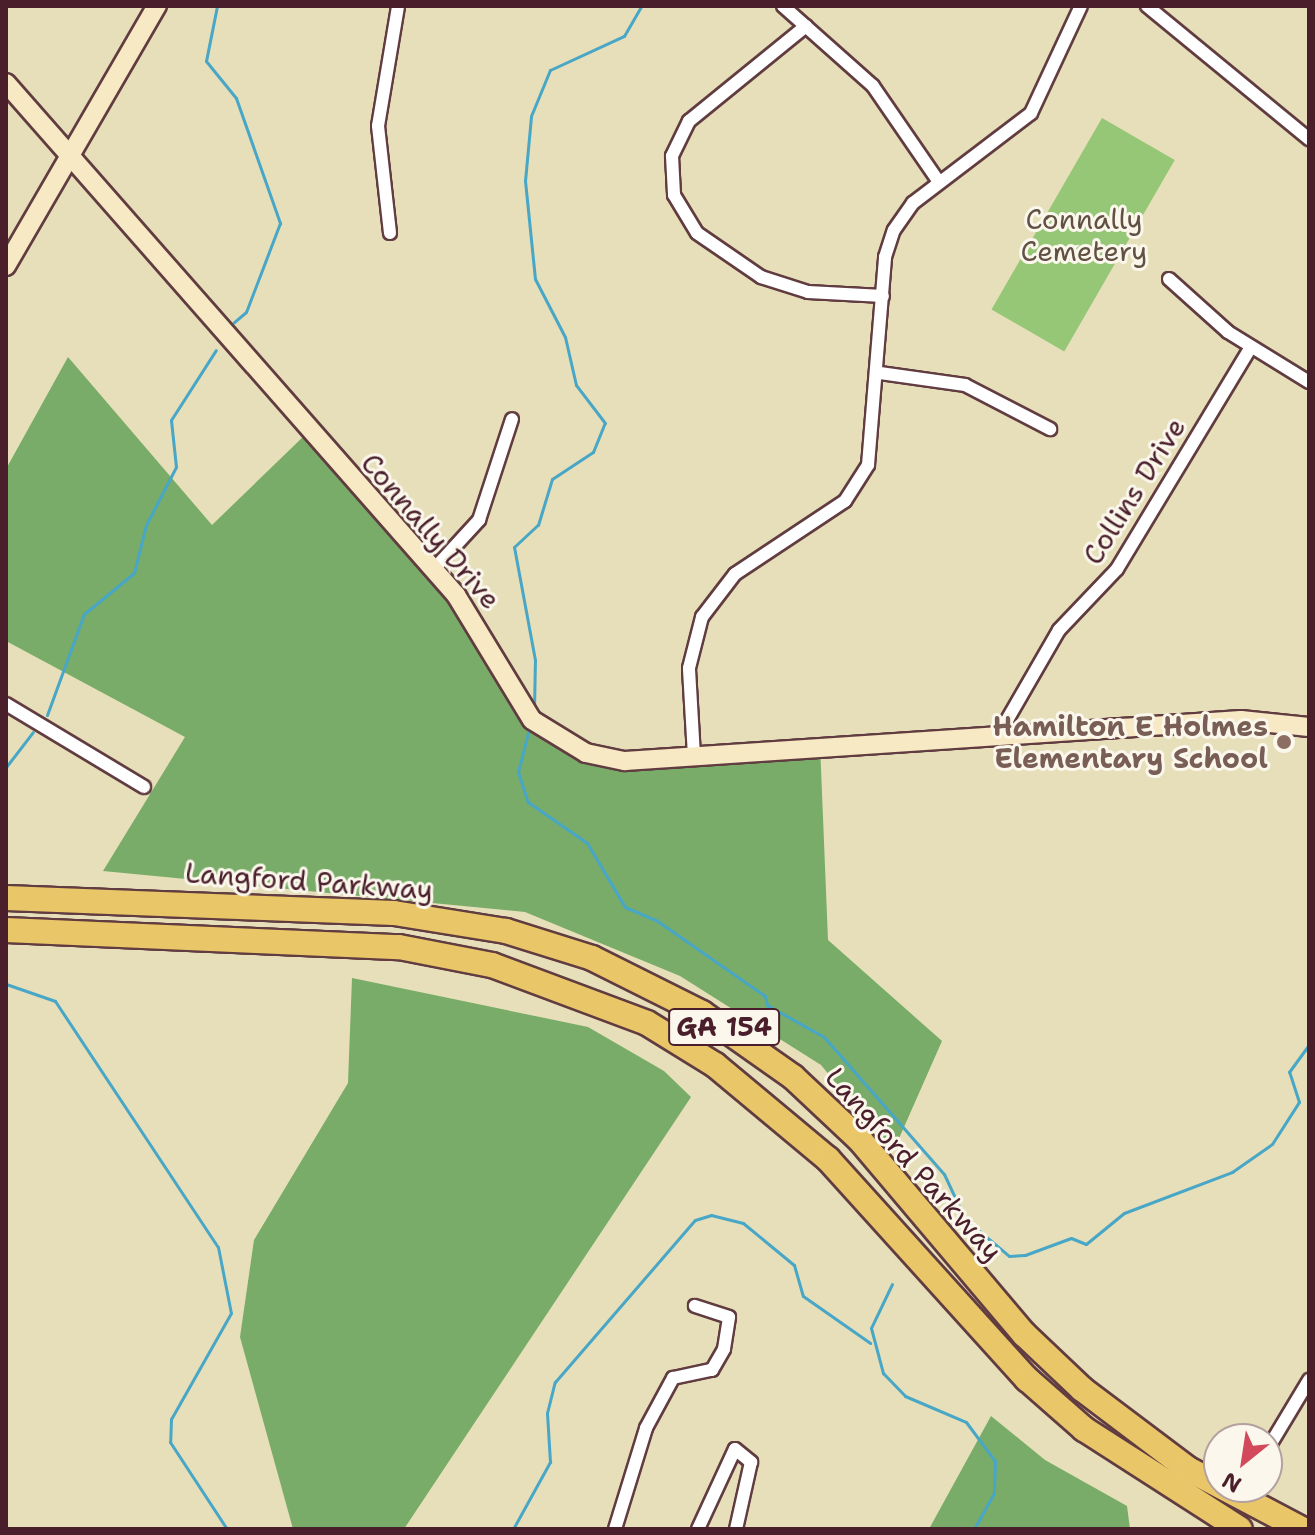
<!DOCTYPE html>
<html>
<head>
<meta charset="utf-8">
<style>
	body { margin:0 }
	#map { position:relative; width:1315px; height:1535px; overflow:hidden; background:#e6dfba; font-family:"Shantell Sans",sans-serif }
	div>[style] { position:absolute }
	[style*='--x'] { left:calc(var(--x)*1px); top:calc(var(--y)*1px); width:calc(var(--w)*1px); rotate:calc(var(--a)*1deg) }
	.green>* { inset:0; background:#95c777; transform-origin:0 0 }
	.forest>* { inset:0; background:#78ac68 }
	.stream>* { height:3px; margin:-1.5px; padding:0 1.5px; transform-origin:1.5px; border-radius:1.5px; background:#48a6c6 }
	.roads { filter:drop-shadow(2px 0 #613c40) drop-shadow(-2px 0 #613c40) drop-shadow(0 2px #613c40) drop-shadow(0 -2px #613c40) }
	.street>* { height:12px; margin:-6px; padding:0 6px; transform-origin:6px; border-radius:6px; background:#fff }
	.secondary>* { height:18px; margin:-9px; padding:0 9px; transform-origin:9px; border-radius:9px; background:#f6e9c3 }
	.highway>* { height:24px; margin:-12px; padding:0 12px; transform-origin:12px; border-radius:12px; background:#e9c769 }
	.dots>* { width:22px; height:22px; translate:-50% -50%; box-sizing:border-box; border:4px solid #fbf7ec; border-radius:50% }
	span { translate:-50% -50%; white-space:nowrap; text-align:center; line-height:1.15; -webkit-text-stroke:6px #fbf7ec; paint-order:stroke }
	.shield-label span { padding:2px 6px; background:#fbf7ec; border:2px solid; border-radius:6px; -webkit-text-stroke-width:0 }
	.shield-label { font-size:26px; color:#4a1f2b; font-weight:700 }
	.park-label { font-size:28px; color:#605142 }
	.street-label { font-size:28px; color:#4a1f2b }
	.education-label { font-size:28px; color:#785e54; font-weight:700 }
	.right { translate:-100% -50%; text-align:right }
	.frame { position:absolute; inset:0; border:8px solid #4a1f2b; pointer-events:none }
	.north { position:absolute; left:1203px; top:1423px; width:80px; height:80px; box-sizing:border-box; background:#fbf7ec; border:2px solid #b4a19f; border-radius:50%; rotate:210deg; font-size:22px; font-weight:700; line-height:32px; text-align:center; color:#4a1f2b }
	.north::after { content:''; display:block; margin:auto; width:28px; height:36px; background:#d1495b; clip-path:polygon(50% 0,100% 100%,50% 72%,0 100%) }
</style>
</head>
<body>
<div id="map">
	<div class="green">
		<div style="left:1102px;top:118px;width:84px;height:221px;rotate:30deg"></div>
	</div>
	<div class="forest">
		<div style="clip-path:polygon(68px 357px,212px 525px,305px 435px,438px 577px,537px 733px,605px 763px,820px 744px,828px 940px,942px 1041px,893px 1152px,821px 1065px,680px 976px,525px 912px,103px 871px,185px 737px,6px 641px,6px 469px)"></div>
		<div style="clip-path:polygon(352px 978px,588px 1027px,664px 1071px,691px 1097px,404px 1529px,293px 1529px,240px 1337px,254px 1240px,348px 1083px)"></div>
		<div style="clip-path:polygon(991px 1416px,1045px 1460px,1127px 1506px,1130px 1529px,929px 1529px)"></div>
	</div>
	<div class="stream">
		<div style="--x:217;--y:6;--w:56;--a:101.3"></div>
		<div style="--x:206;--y:61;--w:48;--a:51"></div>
		<div style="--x:236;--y:98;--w:133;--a:70.6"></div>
		<div style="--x:280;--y:223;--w:95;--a:110.9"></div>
		<div style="--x:246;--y:312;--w:16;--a:140"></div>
		<div style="--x:534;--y:710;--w:50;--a:-88.9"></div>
		<div style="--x:535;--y:660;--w:115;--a:-100.5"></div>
		<div style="--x:514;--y:547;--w:33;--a:-43"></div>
		<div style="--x:538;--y:525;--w:48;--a:-73.1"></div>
		<div style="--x:552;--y:479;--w:49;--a:-33.4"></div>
		<div style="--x:593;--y:452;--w:31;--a:-68"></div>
		<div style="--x:605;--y:423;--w:48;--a:-127.3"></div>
		<div style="--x:576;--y:385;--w:49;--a:-102.9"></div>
		<div style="--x:565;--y:337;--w:65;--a:-117.3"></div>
		<div style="--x:535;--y:279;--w:99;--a:-95.8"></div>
		<div style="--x:525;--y:181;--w:65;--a:-84.7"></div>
		<div style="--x:531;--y:116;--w:50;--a:-67.6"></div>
		<div style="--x:550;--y:70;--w:81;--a:-24.7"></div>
		<div style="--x:624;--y:36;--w:34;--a:-60"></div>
		<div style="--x:47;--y:715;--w:108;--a:-69.9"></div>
		<div style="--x:84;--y:614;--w:65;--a:-39.4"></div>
		<div style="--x:134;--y:573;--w:49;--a:-76"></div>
		<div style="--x:146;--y:525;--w:65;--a:-62.7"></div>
		<div style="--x:176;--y:467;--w:47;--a:-96.1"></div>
		<div style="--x:171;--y:420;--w:83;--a:-57.3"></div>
		<div style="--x:530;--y:725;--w:49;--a:104.3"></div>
		<div style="--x:518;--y:772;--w:32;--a:72"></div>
		<div style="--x:528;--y:802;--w:72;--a:34.8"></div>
		<div style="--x:587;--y:843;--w:74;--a:59.3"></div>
		<div style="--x:625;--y:907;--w:34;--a:23"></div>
		<div style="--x:656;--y:920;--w:133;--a:34.9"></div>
		<div style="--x:765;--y:996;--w:9;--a:77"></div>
		<div style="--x:767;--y:1005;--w:65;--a:29.3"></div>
		<div style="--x:824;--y:1037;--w:182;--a:48.8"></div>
		<div style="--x:944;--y:1174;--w:50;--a:65"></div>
		<div style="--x:6;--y:767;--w:44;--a:-52.4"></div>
		<div style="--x:6;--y:984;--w:52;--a:19.1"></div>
		<div style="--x:55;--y:1001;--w:295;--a:56.5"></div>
		<div style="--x:218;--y:1247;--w:67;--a:78.9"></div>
		<div style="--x:231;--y:1313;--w:122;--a:119.5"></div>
		<div style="--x:171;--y:1419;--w:23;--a:92"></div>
		<div style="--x:170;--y:1442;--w:104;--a:56.8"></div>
		<div style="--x:965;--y:1219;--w:57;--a:40.1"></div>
		<div style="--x:1009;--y:1256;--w:16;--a:-4"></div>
		<div style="--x:1025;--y:1255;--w:49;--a:-20.3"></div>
		<div style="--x:1071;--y:1238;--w:16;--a:22"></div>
		<div style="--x:1086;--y:1244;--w:49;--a:-39.2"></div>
		<div style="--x:1124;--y:1213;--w:116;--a:-20.8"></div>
		<div style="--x:1232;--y:1172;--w:49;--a:-35"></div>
		<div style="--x:1272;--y:1144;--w:50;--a:-57.3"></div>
		<div style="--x:1299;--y:1102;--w:32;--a:-108"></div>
		<div style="--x:1289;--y:1072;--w:34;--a:-54"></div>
		<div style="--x:892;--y:1284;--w:49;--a:115.5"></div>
		<div style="--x:871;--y:1328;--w:47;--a:75.1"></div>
		<div style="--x:883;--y:1373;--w:32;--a:46"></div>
		<div style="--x:905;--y:1396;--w:66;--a:23.1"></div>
		<div style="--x:966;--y:1422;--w:49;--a:53.4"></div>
		<div style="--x:995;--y:1461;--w:32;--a:92"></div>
		<div style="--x:994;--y:1493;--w:41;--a:119.1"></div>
		<div style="--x:513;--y:1529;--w:77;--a:-61.1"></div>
		<div style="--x:550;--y:1462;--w:49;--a:-93.5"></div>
		<div style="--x:547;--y:1413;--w:32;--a:-76"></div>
		<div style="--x:555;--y:1382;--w:214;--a:-49.2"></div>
		<div style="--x:695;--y:1220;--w:17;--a:-17"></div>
		<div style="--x:711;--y:1215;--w:33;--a:14"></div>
		<div style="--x:743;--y:1223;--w:66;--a:39.5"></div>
		<div style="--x:794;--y:1265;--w:32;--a:74"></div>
		<div style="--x:803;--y:1296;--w:82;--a:35"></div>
	</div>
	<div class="roads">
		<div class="street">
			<div style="--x:783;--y:6;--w:120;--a:41.6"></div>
			<div style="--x:873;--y:86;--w:116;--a:55.5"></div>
			<div style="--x:1147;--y:6;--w:210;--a:39.4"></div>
			<div style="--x:806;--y:26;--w:151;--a:140.9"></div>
			<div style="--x:689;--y:121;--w:39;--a:116"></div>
			<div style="--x:672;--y:156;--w:39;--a:87"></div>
			<div style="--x:674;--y:195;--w:44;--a:58.8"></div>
			<div style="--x:697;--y:233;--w:78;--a:34.5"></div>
			<div style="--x:761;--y:277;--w:49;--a:17.7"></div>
			<div style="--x:808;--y:292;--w:75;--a:3.1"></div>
			<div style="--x:390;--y:233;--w:108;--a:-96.4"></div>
			<div style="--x:378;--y:126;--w:122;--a:-80.5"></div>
			<div style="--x:1169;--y:279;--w:79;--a:41.9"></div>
			<div style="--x:1228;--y:332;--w:95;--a:31.7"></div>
			<div style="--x:880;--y:373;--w:86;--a:8"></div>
			<div style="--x:965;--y:385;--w:96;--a:27.4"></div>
			<div style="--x:434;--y:569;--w:67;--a:-47.4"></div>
			<div style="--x:479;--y:520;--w:106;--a:-71.9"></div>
			<div style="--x:6;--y:704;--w:161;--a:31"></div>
			<div style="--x:999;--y:734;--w:120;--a:-60"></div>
			<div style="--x:1059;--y:630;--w:84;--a:-46.4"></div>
			<div style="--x:1117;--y:569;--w:259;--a:-58.9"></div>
			<div style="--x:694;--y:756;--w:88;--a:-93.3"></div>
			<div style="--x:689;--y:668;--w:53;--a:-75.7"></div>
			<div style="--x:702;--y:617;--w:54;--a:-52.5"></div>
			<div style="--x:735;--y:574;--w:132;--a:-33.6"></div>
			<div style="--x:845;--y:501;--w:43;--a:-57.4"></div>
			<div style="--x:868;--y:465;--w:209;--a:-85.3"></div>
			<div style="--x:885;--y:257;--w:28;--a:-72"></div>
			<div style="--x:894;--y:230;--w:33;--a:-55"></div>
			<div style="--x:913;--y:203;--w:148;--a:-37.3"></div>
			<div style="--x:1031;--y:113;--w:118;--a:-65"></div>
			<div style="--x:1267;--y:1450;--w:82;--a:-59"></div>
			<div style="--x:615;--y:1529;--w:106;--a:-72.9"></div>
			<div style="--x:646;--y:1428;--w:57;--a:-61.6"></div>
			<div style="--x:673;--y:1378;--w:40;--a:-12"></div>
			<div style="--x:712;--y:1370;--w:24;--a:-60"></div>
			<div style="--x:724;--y:1349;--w:32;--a:-81"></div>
			<div style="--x:729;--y:1317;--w:36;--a:-162"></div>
			<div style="--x:698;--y:1529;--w:88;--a:-65.2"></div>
			<div style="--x:735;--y:1449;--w:21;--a:39"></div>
			<div style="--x:751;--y:1462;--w:69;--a:102.6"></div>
		</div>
		<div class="secondary">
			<div style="--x:6;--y:83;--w:682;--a:48.69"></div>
			<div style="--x:456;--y:595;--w:146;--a:58.7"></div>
			<div style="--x:532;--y:720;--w:63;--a:31.4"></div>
			<div style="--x:586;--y:753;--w:40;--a:12"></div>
			<div style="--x:625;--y:761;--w:617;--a:-3.81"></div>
			<div style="--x:1241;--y:720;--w:68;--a:5.9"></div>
			<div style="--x:6;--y:266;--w:301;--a:-59.9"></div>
		</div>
		<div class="highway">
			<div style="--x:6;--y:898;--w:388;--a:2.2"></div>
			<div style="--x:394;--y:913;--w:113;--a:9.1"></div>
			<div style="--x:506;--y:931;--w:90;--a:17.4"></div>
			<div style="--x:592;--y:958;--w:123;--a:26.6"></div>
			<div style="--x:702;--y:1013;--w:111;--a:35.1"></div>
			<div style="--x:793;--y:1077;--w:92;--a:43.2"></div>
			<div style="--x:860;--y:1140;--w:254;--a:49.8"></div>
			<div style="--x:1024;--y:1334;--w:80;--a:43.5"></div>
			<div style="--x:1082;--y:1389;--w:133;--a:37"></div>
			<div style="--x:1188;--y:1469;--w:129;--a:27.8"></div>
			<div style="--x:6;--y:930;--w:393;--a:2.5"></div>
			<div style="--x:399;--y:947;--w:95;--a:11"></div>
			<div style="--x:492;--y:965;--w:165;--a:20.5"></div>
			<div style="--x:647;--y:1023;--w:80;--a:31.7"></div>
			<div style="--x:715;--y:1065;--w:147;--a:39.8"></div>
			<div style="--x:828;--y:1159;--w:297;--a:47.9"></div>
			<div style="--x:1027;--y:1379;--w:76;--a:41.3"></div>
			<div style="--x:1084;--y:1429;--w:185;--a:32.7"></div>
		</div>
	</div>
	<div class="dots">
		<div style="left:1284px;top:742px;background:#8d6e63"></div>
	</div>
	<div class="shield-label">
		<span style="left:724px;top:1027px">GA 154</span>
	</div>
	<div class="park-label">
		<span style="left:1084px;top:235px">Connally<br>Cemetery</span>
	</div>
	<div class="street-label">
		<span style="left:1134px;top:491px;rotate:-58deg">Collins Drive</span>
		<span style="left:431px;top:531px;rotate:49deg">Connally Drive</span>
		<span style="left:309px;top:881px;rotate:4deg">Langford Parkway</span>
		<span style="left:914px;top:1164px;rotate:48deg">Langford Parkway</span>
	</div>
	<div class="education-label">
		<span class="right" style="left:1268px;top:742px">Hamilton E Holmes<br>Elementary School</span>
	</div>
	<div class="frame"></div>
	<div class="north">N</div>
</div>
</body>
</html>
